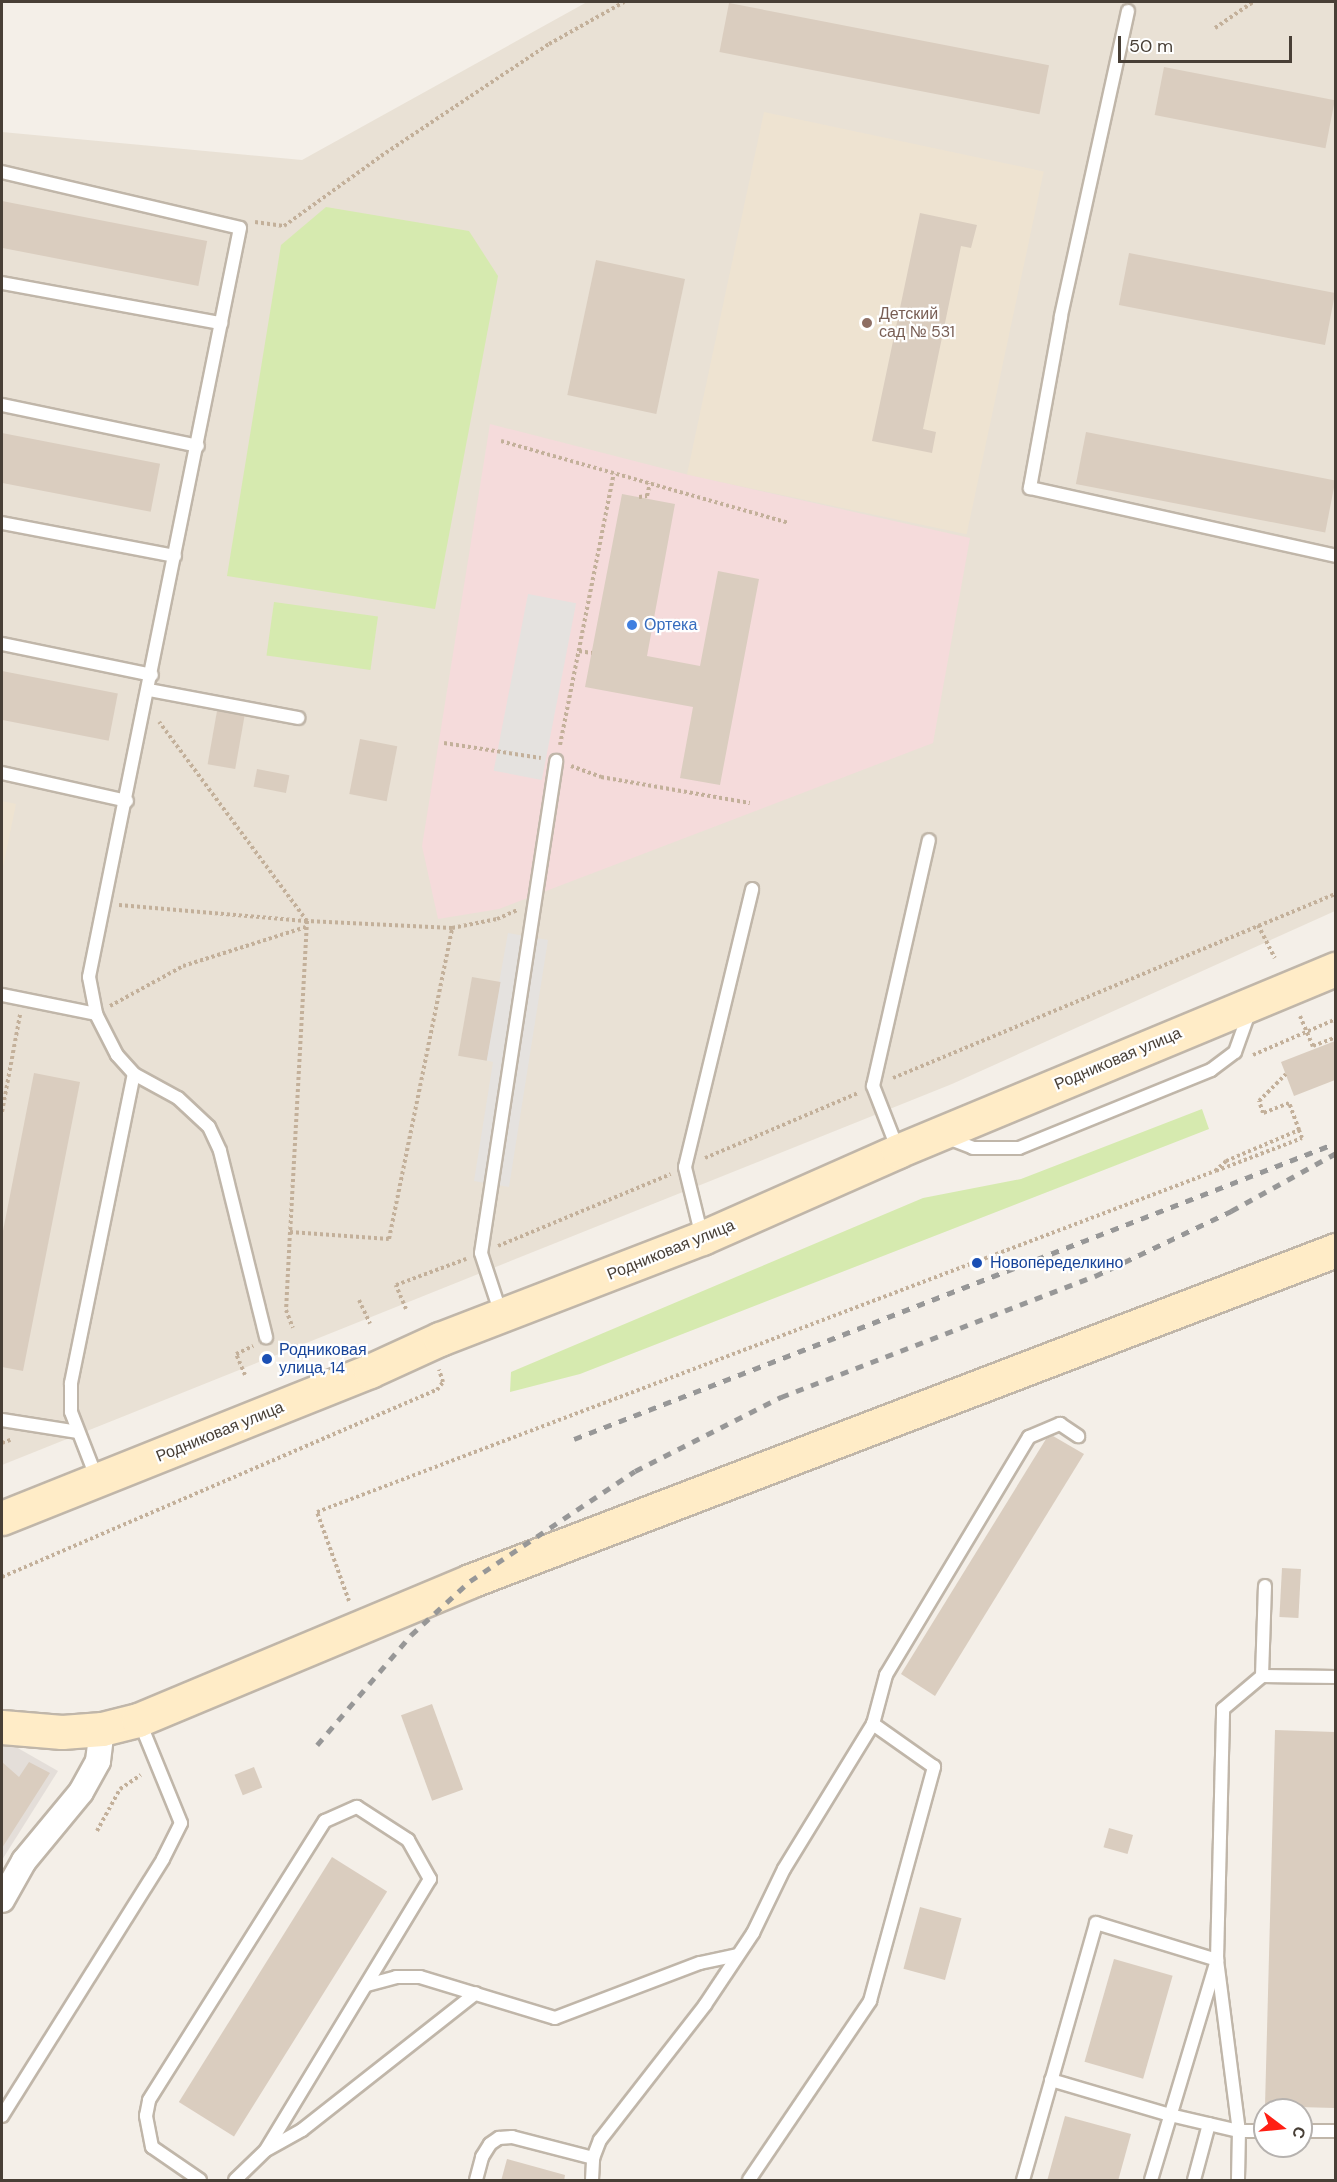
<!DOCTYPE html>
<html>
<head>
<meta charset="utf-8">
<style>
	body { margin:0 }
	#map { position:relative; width:1337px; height:2182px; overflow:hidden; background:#f4efe8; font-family:"DM Sans",sans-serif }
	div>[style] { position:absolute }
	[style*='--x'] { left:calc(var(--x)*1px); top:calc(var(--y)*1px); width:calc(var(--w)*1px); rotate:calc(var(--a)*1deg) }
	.residential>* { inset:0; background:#e9e1d5 }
	.industrial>* { inset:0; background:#e4ded9 }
	.education>* { inset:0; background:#eee3d1; transform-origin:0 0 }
	.medical>* { inset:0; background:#f5dbdb }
	.green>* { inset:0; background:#d6eaaf; transform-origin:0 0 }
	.parking>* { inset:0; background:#e5e2df; transform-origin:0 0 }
	.building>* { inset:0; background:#dacdbf; transform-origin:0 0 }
	.path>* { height:4px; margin-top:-2px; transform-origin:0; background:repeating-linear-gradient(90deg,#c3b09a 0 3px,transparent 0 6px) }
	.roads { filter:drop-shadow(2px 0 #c0b6a9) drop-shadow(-2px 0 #c0b6a9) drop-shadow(0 2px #c0b6a9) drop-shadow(0 -2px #c0b6a9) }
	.lane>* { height:12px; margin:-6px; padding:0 6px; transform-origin:6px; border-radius:6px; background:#fff }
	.street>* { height:24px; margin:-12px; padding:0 12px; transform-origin:12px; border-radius:12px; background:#fff }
	.secondary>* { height:33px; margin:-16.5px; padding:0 16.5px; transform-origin:16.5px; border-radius:16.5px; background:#ffecc7 }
	.rail>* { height:4.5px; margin-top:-2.25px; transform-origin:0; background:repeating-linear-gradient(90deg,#979797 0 8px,transparent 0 16px) }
	.dots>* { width:16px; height:16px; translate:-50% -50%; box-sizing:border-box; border:3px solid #fff; border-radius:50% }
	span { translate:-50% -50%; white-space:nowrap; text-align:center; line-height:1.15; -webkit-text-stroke:4.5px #fff; paint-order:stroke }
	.education-label { font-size:16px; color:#785e54 }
	.left { translate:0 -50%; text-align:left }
	.shop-label { font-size:16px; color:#366cbe }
	.street-label { font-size:16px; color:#483f36 }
	.transit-label { font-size:16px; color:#164399 }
	.frame { position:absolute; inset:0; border:3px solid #483f36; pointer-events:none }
	.north { position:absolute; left:1253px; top:2098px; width:60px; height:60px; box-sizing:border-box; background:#fff; border:2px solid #b6b2af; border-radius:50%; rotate:106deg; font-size:16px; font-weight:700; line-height:24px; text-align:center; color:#483f36 }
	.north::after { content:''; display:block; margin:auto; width:21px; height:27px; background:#ff1f14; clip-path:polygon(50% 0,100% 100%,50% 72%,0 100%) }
	.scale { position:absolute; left:1118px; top:36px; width:174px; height:27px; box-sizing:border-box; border:3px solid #483f36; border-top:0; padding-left:8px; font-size:18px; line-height:21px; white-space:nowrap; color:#483f36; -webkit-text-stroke:4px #fff; paint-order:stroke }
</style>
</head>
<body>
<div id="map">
	<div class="residential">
		<div style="clip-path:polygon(587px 2px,1335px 2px,1335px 911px,952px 1084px,2px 1465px,2px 132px,302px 160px)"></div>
	</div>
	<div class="industrial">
		<div style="clip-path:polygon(9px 1743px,58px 1771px,2px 1860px,2px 1745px)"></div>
	</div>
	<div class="education">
		<div style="left:764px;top:112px;width:286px;height:371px;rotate:12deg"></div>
		<div style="clip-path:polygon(2px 801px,16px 804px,2px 872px)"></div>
	</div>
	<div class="medical">
		<div style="clip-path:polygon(490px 424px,689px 475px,970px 538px,933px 743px,499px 909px,438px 919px,422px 846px)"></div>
	</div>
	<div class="green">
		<div style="clip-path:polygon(326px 207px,469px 231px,498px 276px,435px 609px,227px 576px,281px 245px)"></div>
		<div style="left:274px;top:602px;width:105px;height:54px;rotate:8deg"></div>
		<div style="clip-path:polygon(1202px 1109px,1209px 1129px,580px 1374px,510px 1392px,511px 1372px,923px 1198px,1021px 1179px)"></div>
	</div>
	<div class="parking">
		<div style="left:528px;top:594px;width:49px;height:180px;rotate:11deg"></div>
		<div style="clip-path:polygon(508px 933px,548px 940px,509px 1187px,474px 1181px,493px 1062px,485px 1060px)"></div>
	</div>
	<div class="building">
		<div style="left:729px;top:3px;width:326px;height:50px;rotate:11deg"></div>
		<div style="left:1164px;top:67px;width:174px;height:49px;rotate:11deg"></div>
		<div style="left:2px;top:201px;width:209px;height:46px;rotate:11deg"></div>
		<div style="clip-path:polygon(920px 213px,977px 225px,971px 248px,961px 246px,923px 429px,936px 432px,932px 453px,872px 441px)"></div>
		<div style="left:1129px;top:253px;width:210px;height:53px;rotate:11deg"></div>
		<div style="left:596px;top:260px;width:91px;height:138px;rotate:12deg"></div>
		<div style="left:1086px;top:432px;width:254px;height:53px;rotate:11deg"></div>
		<div style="left:2px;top:433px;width:161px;height:49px;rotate:11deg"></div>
		<div style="clip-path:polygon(622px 494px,675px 504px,647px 656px,700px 666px,718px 571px,759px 579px,720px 785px,680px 778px,693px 707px,585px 687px)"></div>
		<div style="left:2px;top:671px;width:118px;height:48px;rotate:11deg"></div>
		<div style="left:217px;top:711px;width:28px;height:54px;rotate:10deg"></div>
		<div style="left:360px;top:739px;width:38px;height:56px;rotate:11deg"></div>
		<div style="left:257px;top:769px;width:33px;height:18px;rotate:11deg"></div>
		<div style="left:472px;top:977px;width:29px;height:80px;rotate:10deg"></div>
		<div style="clip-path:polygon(1335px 1041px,1335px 1080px,1294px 1096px,1281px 1062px)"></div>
		<div style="clip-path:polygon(34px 1073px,80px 1082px,23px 1371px,2px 1367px,2px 1236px)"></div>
		<div style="clip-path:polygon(1053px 1436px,1084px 1454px,935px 1696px,901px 1674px,1046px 1439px)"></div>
		<div style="left:1282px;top:1568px;width:19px;height:49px;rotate:3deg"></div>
		<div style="left:432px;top:1704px;width:91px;height:33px;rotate:70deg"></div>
		<div style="clip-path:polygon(1275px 1730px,1335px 1732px,1335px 2108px,1265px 2106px)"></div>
		<div style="clip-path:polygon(2px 1762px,19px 1777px,29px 1762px,50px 1773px,2px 1848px)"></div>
		<div style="left:254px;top:1767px;width:22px;height:21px;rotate:68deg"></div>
		<div style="left:1109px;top:1828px;width:25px;height:20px;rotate:16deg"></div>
		<div style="left:332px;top:1857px;width:65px;height:289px;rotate:32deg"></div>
		<div style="left:920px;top:1907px;width:43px;height:64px;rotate:15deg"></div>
		<div style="left:1114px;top:1959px;width:61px;height:107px;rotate:16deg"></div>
		<div style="clip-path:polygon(1065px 2116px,1131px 2134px,1118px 2181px,1047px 2181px)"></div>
		<div style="clip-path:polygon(507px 2159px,565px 2175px,564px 2181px,501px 2181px)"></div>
	</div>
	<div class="path">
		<div style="--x:1215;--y:28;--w:46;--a:-34.4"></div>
		<div style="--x:255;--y:222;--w:29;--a:8"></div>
		<div style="--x:284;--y:226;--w:120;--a:-35.8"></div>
		<div style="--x:381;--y:156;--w:202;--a:-33.7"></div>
		<div style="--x:549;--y:44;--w:86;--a:-29.2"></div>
		<div style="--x:501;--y:441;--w:299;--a:15.9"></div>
		<div style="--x:639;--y:497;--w:8;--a:-7"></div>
		<div style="--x:647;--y:496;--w:13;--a:-77"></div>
		<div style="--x:579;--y:651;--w:13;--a:9"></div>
		<div style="--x:444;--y:743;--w:98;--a:8.8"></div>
		<div style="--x:560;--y:745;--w:277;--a:-78.8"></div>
		<div style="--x:571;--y:766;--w:32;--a:20"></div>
		<div style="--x:601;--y:777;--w:151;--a:9.9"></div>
		<div style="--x:119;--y:905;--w:189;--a:4.9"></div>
		<div style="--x:307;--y:921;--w:248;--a:-126.6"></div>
		<div style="--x:1258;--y:925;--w:37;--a:63"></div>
		<div style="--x:452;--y:928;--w:46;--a:-11.3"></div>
		<div style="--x:497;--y:919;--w:22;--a:-24"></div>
		<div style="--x:110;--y:1006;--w:83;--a:-28.7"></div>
		<div style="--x:183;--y:966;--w:129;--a:-17.6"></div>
		<div style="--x:1300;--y:1016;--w:33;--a:67"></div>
		<div style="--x:1313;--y:1046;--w:25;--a:-21"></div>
		<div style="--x:1253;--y:1055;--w:90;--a:-23.4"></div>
		<div style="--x:893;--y:1078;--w:480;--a:-22.6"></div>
		<div style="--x:2;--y:1112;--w:99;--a:-79.5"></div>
		<div style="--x:705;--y:1158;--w:166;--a:-23"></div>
		<div style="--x:1216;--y:1171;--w:92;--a:-21"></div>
		<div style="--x:1302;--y:1138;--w:9;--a:-111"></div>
		<div style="--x:290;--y:1232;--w:99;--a:4"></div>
		<div style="--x:389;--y:1239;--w:317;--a:-78.5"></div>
		<div style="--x:452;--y:928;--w:145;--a:-177.2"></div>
		<div style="--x:307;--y:921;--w:311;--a:93.1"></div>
		<div style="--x:290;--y:1232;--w:78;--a:92.9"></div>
		<div style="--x:286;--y:1310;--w:19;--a:69"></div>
		<div style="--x:498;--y:1246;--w:187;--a:-22.6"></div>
		<div style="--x:359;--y:1300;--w:26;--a:65"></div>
		<div style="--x:406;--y:1309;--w:26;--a:-113"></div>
		<div style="--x:396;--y:1285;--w:75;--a:-20.4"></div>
		<div style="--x:245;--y:1375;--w:23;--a:-113"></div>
		<div style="--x:236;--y:1354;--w:19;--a:-25"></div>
		<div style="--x:2;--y:1443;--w:9;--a:-21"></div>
		<div style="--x:2;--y:1577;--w:473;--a:-23.3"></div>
		<div style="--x:437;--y:1390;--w:10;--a:-53"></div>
		<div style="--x:443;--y:1382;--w:13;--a:-108"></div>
		<div style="--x:349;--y:1601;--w:95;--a:-109.8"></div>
		<div style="--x:317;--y:1512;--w:961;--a:-20.79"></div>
		<div style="--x:1215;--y:1171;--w:15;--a:-42"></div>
		<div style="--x:1226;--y:1161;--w:79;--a:-23"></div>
		<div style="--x:1299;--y:1130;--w:29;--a:-110"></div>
		<div style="--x:1289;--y:1103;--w:28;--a:159"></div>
		<div style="--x:1263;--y:1113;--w:13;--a:-108"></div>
		<div style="--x:1259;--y:1101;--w:38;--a:-45"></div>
		<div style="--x:97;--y:1831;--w:48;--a:-61.3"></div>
		<div style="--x:120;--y:1789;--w:25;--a:-34"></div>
	</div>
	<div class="roads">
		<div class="lane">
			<div style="--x:1128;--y:11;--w:313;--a:102.4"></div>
			<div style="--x:1061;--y:317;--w:174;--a:100.3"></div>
			<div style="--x:1030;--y:488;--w:313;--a:12.5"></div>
			<div style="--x:2;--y:172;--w:244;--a:13.2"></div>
			<div style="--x:240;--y:228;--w:764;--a:101.4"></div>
			<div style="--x:89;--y:977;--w:38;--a:79"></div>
			<div style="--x:96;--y:1014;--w:46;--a:62.9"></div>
			<div style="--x:117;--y:1055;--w:25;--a:48"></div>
			<div style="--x:134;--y:1074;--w:50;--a:28.6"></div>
			<div style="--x:178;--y:1098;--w:42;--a:43.1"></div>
			<div style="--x:209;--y:1127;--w:26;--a:65"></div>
			<div style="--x:220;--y:1151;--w:192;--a:76.1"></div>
			<div style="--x:2;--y:283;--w:223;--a:10.4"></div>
			<div style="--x:2;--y:405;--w:200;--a:11.8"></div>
			<div style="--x:2;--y:523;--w:176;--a:10.8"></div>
			<div style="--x:2;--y:644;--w:153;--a:11.7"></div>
			<div style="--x:149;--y:690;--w:152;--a:10.6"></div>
			<div style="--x:2;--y:773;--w:128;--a:12.6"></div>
			<div style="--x:2;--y:995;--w:96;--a:11.4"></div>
			<div style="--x:945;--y:1137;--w:30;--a:21"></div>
			<div style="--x:973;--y:1148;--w:46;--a:0"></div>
			<div style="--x:1019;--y:1148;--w:207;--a:-22.1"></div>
			<div style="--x:1211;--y:1070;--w:30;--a:-37"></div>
			<div style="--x:1235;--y:1052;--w:45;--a:-70.3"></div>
			<div style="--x:898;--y:1150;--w:69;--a:-111.3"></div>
			<div style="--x:873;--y:1086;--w:252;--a:-77.2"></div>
			<div style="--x:702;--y:1237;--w:72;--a:-103.7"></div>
			<div style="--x:685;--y:1167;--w:286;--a:-76.4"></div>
			<div style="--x:501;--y:1314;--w:64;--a:-108.2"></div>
			<div style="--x:481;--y:1253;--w:498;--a:-81.3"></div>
			<div style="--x:2;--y:1420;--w:77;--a:9"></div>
			<div style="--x:97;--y:1479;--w:72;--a:-111.2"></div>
			<div style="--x:71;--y:1412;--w:29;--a:-90"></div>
			<div style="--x:71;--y:1383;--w:315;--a:-78.5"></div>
			<div style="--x:1262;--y:1676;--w:90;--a:-88.1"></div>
			<div style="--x:367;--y:1985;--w:30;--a:-15"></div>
			<div style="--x:396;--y:1977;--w:24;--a:0"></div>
			<div style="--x:420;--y:1977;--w:141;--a:16.9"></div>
			<div style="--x:555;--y:2018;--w:155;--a:-20.8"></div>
			<div style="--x:700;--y:1963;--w:38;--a:-12"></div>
			<div style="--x:1051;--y:2080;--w:124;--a:16.4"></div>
			<div style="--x:1170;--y:2115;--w:71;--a:13.1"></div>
			<div style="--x:1239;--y:2131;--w:26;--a:0"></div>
			<div style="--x:2;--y:2116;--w:303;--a:-57.9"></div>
			<div style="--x:163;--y:1859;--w:40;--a:-63.4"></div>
			<div style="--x:181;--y:1823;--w:111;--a:-112.2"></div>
			<div style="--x:1301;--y:2131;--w:35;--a:0"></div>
			<div style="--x:268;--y:2149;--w:39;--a:-29"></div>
			<div style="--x:302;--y:2130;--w:221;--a:-38.2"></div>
			<div style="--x:200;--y:2180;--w:58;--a:-145.5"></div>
			<div style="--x:152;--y:2147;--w:32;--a:-101"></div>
			<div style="--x:146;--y:2116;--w:16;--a:-79"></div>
			<div style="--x:149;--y:2100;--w:330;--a:-57.8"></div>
			<div style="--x:325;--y:1821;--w:35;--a:-24"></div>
			<div style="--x:357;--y:1807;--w:61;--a:32.9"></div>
			<div style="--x:408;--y:1840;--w:45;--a:60.6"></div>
			<div style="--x:430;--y:1879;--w:317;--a:121.2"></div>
			<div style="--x:266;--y:2150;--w:43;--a:135.9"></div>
			<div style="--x:476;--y:2180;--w:24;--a:-75"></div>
			<div style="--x:482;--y:2157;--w:15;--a:-58"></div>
			<div style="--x:490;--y:2144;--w:11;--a:-34"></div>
			<div style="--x:499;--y:2138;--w:13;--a:-4"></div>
			<div style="--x:512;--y:2137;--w:84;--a:14.5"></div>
			<div style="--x:592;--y:2180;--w:22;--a:-87"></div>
			<div style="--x:593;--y:2158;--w:19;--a:-69"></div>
			<div style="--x:600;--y:2140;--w:171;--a:-52.1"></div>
			<div style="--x:705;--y:2005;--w:87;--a:-56.3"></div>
			<div style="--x:753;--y:1933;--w:71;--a:-64.2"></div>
			<div style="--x:784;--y:1869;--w:170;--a:-58.5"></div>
			<div style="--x:873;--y:1724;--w:51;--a:-75.1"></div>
			<div style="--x:886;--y:1675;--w:278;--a:-59"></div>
			<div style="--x:1029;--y:1437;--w:34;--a:-23"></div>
			<div style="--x:1060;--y:1424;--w:22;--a:34"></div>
			<div style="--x:749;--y:2180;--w:216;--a:-55.9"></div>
			<div style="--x:870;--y:2001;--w:243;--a:-74.7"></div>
			<div style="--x:934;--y:1767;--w:75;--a:-144.8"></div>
			<div style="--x:1023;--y:2180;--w:267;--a:-74.1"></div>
			<div style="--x:1096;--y:1923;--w:127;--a:17"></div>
			<div style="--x:1217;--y:1960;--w:172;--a:82.7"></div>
			<div style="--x:1239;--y:2131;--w:49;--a:91.2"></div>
			<div style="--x:1151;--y:2180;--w:230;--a:-73.3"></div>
			<div style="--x:1217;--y:1960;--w:251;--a:-88.6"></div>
			<div style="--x:1223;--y:1709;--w:51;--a:-40.2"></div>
			<div style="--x:1262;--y:1676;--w:74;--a:0.8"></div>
			<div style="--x:1194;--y:2180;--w:58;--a:-75"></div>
		</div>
		<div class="street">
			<div style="--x:2;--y:1900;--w:45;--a:-60.6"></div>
			<div style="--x:24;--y:1861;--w:89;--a:-50.4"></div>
			<div style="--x:81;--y:1792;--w:35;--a:-61"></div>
			<div style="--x:98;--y:1761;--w:32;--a:-83"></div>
		</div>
		<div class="secondary">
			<div style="--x:2;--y:1518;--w:396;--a:-21.8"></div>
			<div style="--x:370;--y:1371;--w:77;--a:-24.6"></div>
			<div style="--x:440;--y:1339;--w:281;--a:-21.1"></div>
			<div style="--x:702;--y:1238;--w:214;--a:-23.9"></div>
			<div style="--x:898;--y:1151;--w:474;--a:-22.6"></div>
			<div style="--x:2;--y:1727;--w:60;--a:4.8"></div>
			<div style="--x:62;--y:1732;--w:40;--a:-4.3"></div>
			<div style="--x:102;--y:1729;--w:37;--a:-14"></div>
			<div style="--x:138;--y:1720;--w:360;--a:-22.7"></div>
			<div style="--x:470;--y:1581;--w:927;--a:-20.92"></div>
		</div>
	</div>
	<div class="rail">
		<div style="--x:574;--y:1439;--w:817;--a:-21.23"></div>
		<div style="--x:317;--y:1745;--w:145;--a:-49.5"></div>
		<div style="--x:411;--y:1635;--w:80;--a:-42.5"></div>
		<div style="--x:470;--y:1581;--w:198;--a:-33.7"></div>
		<div style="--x:635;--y:1471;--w:164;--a:-26.9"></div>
		<div style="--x:781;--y:1397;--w:337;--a:-21.1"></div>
		<div style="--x:1095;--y:1276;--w:151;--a:-25.5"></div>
		<div style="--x:1231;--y:1211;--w:120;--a:-28.9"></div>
	</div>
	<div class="dots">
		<div style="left:867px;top:323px;background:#8d6e63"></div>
		<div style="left:632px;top:625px;background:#3f7fe0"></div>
		<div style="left:977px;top:1263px;background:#1a4fb4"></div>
		<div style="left:267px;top:1359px;background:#1a4fb4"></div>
	</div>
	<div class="education-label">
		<span class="left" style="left:879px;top:323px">Детский<br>сад № 531</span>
	</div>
	<div class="shop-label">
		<span class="left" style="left:644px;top:625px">Ортека</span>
	</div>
	<div class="street-label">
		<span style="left:1118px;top:1059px;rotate:-23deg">Родниковая улица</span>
		<span style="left:671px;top:1250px;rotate:-22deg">Родниковая улица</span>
		<span style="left:220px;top:1432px;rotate:-22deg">Родниковая улица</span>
	</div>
	<div class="transit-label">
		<span class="left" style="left:990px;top:1263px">Новопеределкино</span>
		<span class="left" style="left:279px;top:1359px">Родниковая<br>улица, 14</span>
	</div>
	<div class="frame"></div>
	<div class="north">С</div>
	<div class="scale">50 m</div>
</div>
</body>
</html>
